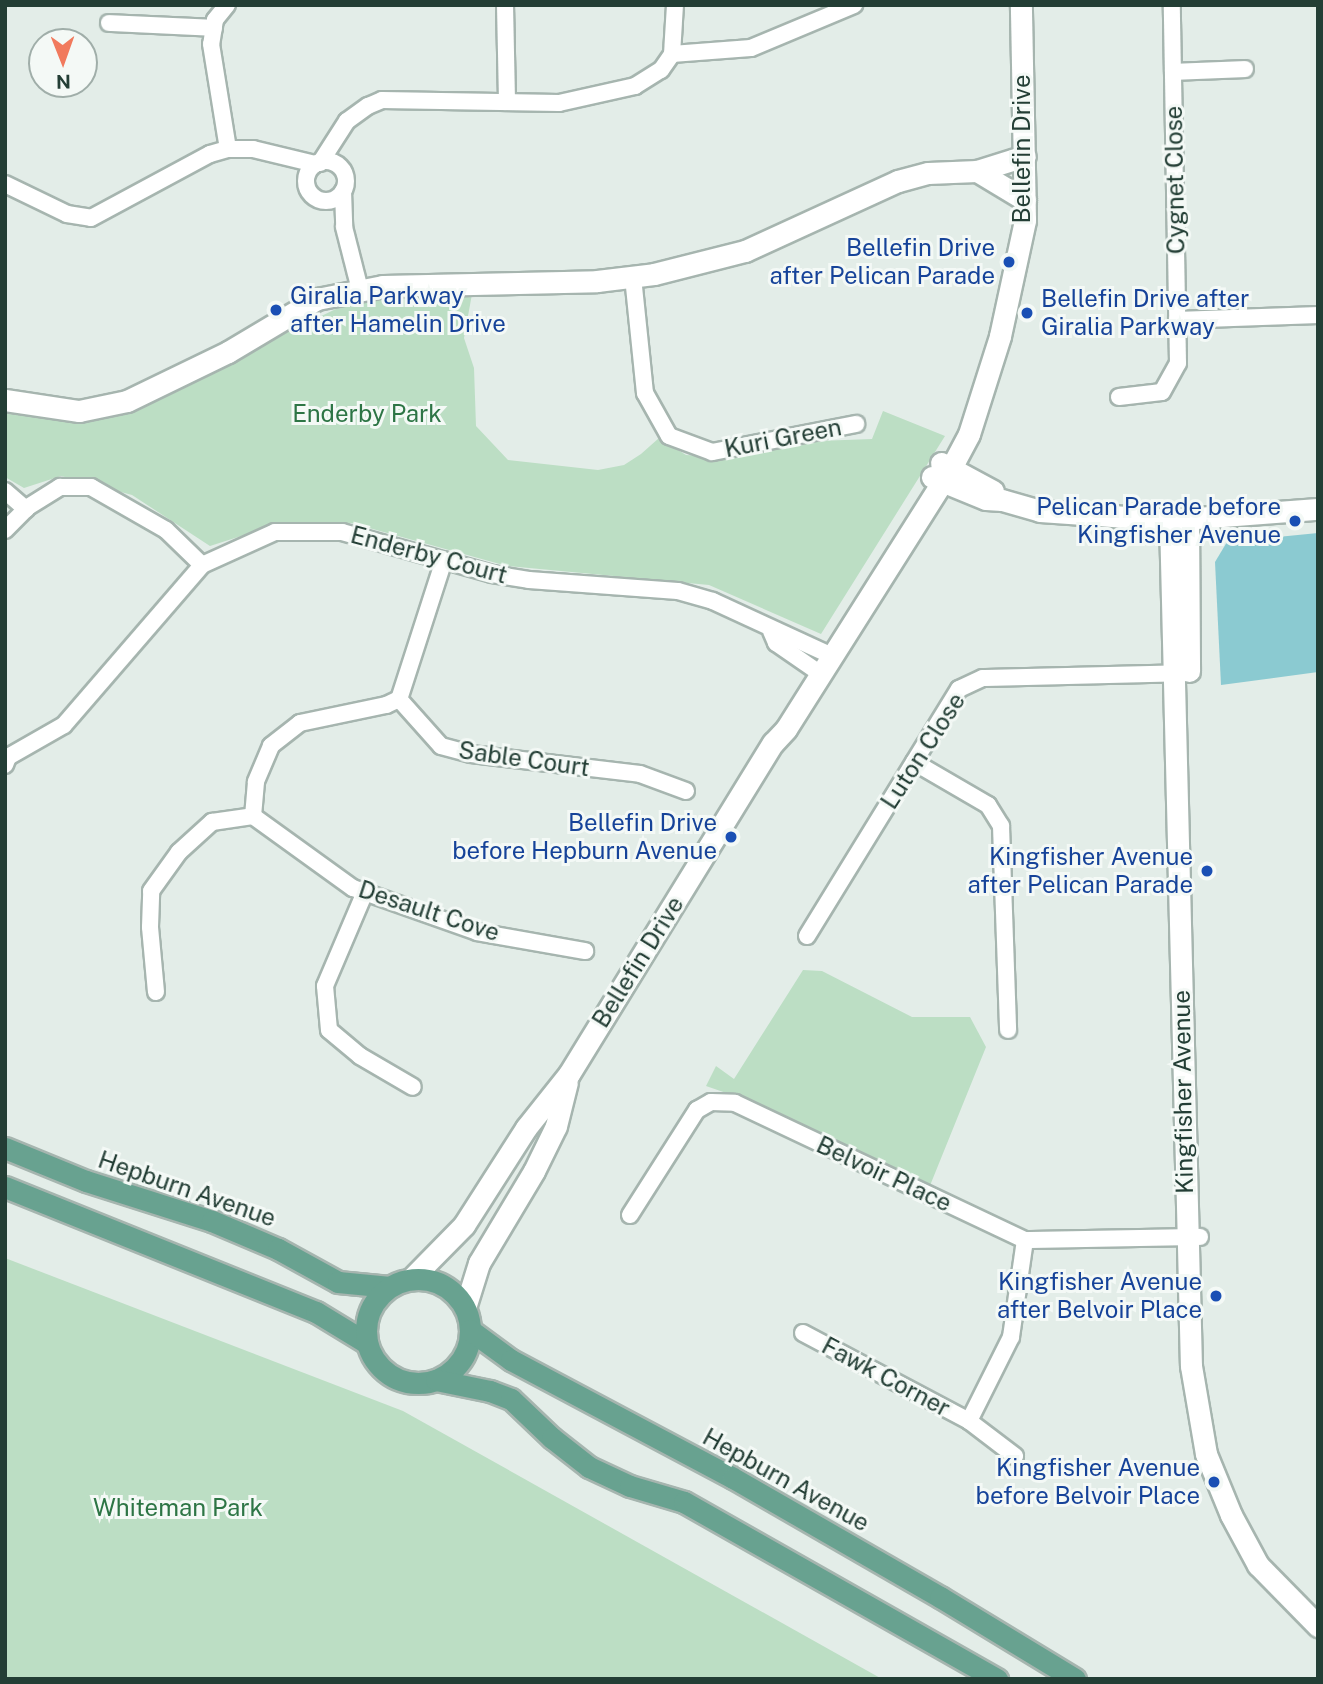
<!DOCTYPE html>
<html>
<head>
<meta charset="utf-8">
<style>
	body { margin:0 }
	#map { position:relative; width:1323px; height:1684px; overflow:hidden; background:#e3ede8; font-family:"Public Sans",sans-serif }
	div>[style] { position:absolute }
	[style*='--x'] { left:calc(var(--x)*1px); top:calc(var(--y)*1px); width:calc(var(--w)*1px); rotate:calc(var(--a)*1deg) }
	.green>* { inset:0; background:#bcdec4 }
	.water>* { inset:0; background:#8bcad1 }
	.roads { filter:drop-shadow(2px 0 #a6b5af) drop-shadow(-2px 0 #a6b5af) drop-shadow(0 2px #a6b5af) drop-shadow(0 -2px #a6b5af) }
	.minor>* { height:16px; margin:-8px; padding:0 8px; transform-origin:8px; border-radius:8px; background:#fff }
	.minor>.ring { margin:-8px; padding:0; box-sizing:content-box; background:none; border:16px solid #fff; border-radius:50% }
	.tertiary>* { height:21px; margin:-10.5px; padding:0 10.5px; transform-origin:10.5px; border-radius:10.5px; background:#fff }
	.secondary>* { height:21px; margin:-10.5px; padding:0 10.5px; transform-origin:10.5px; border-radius:10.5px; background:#fff }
	.primary>* { height:21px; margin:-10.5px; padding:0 10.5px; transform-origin:10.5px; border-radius:10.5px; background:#68a290 }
	.primary>.ring { margin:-10.5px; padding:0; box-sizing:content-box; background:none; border:21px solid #68a290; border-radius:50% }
	.dots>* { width:19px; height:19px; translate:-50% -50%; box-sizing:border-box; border:4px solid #f4f9f6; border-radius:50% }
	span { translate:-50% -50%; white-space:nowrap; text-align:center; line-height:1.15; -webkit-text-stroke:6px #f4f9f6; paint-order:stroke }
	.street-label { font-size:24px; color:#233e35 }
	.transit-label { font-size:24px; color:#164399 }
	.right { translate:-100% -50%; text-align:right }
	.left { translate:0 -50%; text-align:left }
	.park-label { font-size:24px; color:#2d7545 }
	.frame { position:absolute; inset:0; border:7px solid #233e35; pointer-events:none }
	.north { position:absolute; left:28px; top:28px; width:70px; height:70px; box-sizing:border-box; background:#f4f9f6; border:2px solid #a0aea9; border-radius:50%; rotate:179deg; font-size:19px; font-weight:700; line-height:28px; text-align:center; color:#233e35 }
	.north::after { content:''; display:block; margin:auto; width:24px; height:32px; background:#f17a5d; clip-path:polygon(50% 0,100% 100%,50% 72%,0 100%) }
</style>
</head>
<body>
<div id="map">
	<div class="green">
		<div style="clip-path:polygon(407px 294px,472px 294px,464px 338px,474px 368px,476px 426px,508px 460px,598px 470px,624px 465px,641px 454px,659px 438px,686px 455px,725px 457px,755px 454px,790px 442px,872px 439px,883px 411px,945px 436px,821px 634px,709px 585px,507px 566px,351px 523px,285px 522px,210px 546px,132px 495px,61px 476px,24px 488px,5px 477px,5px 412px,59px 419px,112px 416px,338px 308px)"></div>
		<div style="clip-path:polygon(803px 970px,822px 971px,912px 1017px,970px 1017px,986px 1047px,929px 1188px,735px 1096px,706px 1086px,716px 1066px,734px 1079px)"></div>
		<div style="clip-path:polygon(5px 1258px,403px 1411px,882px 1679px,5px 1679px)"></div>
	</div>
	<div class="water">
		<div style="clip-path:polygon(1318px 533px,1318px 672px,1221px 685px,1215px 562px,1227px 542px)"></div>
	</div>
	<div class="roads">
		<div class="minor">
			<div style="--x:227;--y:5;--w:19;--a:129"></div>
			<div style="--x:215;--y:20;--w:24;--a:99"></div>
			<div style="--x:211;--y:44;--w:106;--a:80.8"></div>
			<div style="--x:505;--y:5;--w:97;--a:88.8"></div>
			<div style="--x:109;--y:23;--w:105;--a:2.7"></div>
			<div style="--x:672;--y:54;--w:79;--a:-4.3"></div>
			<div style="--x:751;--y:48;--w:112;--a:-22.7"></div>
			<div style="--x:1173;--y:72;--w:72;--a:-2.4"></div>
			<div class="ring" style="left:306px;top:161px;width:24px;height:24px"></div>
			<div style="--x:320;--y:163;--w:50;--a:-57.3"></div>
			<div style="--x:347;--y:121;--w:26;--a:-36"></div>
			<div style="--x:368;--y:106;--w:15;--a:-23"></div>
			<div style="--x:382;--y:100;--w:177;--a:1"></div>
			<div style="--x:559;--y:103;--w:78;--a:-12.6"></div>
			<div style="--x:635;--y:86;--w:31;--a:-32"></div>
			<div style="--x:661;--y:70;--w:19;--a:-55"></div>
			<div style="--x:672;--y:54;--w:49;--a:-86.5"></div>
			<div style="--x:5;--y:184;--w:69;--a:25.8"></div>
			<div style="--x:67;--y:214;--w:24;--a:9"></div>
			<div style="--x:91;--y:218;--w:135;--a:-28.3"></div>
			<div style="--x:210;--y:154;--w:19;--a:-16"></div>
			<div style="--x:228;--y:149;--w:25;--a:0"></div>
			<div style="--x:253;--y:149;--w:64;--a:13.6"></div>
			<div style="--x:343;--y:191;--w:36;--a:88"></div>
			<div style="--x:344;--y:227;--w:65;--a:75.7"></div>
			<div style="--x:633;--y:277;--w:117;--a:84.1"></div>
			<div style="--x:645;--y:393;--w:49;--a:60.8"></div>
			<div style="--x:669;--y:436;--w:46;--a:20.4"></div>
			<div style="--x:712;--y:452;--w:147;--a:-11"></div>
			<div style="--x:1177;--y:320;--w:141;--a:-2"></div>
			<div style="--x:1119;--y:397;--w:43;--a:-6.6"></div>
			<div style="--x:1162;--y:392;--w:33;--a:-61"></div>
			<div style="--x:1178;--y:363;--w:358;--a:-91"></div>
			<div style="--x:5;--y:491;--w:28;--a:41"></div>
			<div style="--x:5;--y:530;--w:33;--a:-45"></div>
			<div style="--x:28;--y:507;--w:38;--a:-32"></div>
			<div style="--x:60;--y:487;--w:31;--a:0"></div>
			<div style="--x:91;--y:487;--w:86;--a:29.8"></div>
			<div style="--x:166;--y:530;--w:50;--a:44.2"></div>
			<div style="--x:444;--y:560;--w:146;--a:107.9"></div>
			<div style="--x:399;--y:699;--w:63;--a:48.2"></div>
			<div style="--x:441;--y:746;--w:31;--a:15"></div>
			<div style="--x:471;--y:754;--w:170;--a:6.7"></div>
			<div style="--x:640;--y:774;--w:49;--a:20.3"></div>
			<div style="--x:771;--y:631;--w:13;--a:67"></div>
			<div style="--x:776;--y:643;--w:55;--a:34.6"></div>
			<div style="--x:399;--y:699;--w:14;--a:155"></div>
			<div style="--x:386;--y:705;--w:88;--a:168.2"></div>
			<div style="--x:300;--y:723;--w:37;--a:142"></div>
			<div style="--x:271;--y:746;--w:39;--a:113"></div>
			<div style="--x:256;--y:782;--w:34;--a:95"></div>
			<div style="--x:253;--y:816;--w:123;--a:35.8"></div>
			<div style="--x:353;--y:888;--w:132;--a:19.5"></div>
			<div style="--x:477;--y:932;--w:110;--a:10"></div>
			<div style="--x:914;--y:762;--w:86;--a:30.2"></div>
			<div style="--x:988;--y:805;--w:25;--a:58"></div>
			<div style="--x:1001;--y:826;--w:204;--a:88"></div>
			<div style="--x:5;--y:765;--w:9;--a:-69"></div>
			<div style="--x:8;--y:757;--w:64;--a:-29.7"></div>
			<div style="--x:64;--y:725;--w:211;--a:-49.2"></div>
			<div style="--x:202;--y:565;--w:80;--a:-24.3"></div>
			<div style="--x:275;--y:532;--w:67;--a:0"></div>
			<div style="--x:342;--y:532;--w:156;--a:15.6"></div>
			<div style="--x:492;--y:574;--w:37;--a:9"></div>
			<div style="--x:529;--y:580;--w:149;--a:4.2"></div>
			<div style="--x:678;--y:591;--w:36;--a:16"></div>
			<div style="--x:713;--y:601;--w:131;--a:24.8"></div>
			<div style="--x:365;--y:892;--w:102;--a:113.1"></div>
			<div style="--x:325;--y:986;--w:44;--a:84.8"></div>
			<div style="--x:329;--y:1030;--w:40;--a:40"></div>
			<div style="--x:360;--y:1056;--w:61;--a:30.3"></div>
			<div style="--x:807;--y:936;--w:290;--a:-58.4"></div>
			<div style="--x:959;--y:689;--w:26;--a:-25"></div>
			<div style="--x:983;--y:678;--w:200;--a:-1.4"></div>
			<div style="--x:156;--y:992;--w:65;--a:-95.3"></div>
			<div style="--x:150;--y:927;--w:36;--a:-88"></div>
			<div style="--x:151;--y:891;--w:48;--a:-54.3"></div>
			<div style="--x:179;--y:852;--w:45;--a:-42.3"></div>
			<div style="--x:212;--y:822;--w:41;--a:-8.3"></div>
			<div style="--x:630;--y:1215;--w:125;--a:-57.5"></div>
			<div style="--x:697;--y:1110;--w:16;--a:-30"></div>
			<div style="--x:711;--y:1102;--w:24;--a:2"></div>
			<div style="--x:735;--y:1103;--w:321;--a:25.3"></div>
			<div style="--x:1025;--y:1240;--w:175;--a:-1"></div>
			<div style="--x:803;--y:1333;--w:188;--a:27.9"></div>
			<div style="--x:969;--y:1421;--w:58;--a:37.3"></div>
			<div style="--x:969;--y:1421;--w:94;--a:-63.4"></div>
			<div style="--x:1011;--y:1337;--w:98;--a:-81.8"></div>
		</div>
		<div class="tertiary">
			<div style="--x:977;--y:171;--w:56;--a:31.1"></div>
			<div style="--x:5;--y:400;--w:75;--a:8.5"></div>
			<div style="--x:79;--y:411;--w:49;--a:-11.8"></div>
			<div style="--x:127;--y:401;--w:112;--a:-25.9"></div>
			<div style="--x:228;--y:352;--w:104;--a:-30.8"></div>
			<div style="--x:317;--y:299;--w:67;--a:-11.1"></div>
			<div style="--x:383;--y:286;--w:214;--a:-1.3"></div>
			<div style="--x:597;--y:281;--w:57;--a:-7"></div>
			<div style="--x:654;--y:274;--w:94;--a:-14.2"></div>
			<div style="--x:745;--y:251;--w:168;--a:-24.6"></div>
			<div style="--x:898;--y:181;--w:31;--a:-15"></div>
			<div style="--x:928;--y:173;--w:49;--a:-2.3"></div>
			<div style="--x:977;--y:171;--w:50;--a:-17.4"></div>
			<div style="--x:941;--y:463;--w:59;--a:28.3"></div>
			<div style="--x:932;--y:477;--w:58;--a:22.2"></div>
			<div style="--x:986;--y:499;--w:16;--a:4"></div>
			<div style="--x:1002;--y:500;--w:40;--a:16"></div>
			<div style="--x:1040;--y:511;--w:130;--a:4"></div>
			<div style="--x:1170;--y:520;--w:148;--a:-4.3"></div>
			<div style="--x:1188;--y:519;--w:152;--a:89.6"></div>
			<div style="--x:1170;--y:520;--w:846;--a:88.58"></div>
			<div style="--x:1191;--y:1366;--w:89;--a:80.3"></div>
			<div style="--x:1206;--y:1454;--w:66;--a:67.7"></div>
			<div style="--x:1231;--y:1515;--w:57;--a:61.6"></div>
			<div style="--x:1258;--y:1565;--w:86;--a:45.5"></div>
		</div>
		<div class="secondary">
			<div style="--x:411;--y:1279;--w:76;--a:-45.5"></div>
			<div style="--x:464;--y:1225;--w:115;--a:-57.4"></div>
			<div style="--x:526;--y:1128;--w:69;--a:-51.5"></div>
			<div style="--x:569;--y:1074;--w:389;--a:-58.4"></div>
			<div style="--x:773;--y:743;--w:19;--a:-47"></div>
			<div style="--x:786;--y:729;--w:309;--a:-57.7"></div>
			<div style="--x:951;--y:468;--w:38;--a:-62"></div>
			<div style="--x:969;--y:434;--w:103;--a:-72.4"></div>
			<div style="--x:1000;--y:336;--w:119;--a:-77.8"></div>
			<div style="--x:1025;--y:220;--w:215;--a:-91.1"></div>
			<div style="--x:465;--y:1308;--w:47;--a:-72.7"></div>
			<div style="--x:479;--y:1263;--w:107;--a:-59.1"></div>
			<div style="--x:534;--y:1171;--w:50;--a:-63.9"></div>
			<div style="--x:556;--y:1126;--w:45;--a:-76"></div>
		</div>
		<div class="primary">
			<div style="--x:5;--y:1148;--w:87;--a:22.2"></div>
			<div style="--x:86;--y:1181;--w:132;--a:17.6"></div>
			<div style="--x:212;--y:1221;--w:72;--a:23"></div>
			<div style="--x:278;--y:1249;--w:68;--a:28.8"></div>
			<div style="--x:338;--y:1282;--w:52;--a:5.5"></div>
			<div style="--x:5;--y:1187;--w:335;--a:21.9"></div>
			<div style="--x:316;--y:1312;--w:60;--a:31.3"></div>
			<div class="ring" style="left:366px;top:1279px;width:83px;height:83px"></div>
			<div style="--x:470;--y:1330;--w:51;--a:36.2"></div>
			<div style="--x:511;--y:1360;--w:251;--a:28"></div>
			<div style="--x:733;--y:1478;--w:239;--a:29.9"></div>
			<div style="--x:940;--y:1597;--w:158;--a:31.3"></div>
			<div style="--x:436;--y:1380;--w:55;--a:11.5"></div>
			<div style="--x:490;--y:1391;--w:22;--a:21"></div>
			<div style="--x:511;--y:1399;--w:57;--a:43.6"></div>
			<div style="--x:552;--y:1438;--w:47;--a:38.1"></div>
			<div style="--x:589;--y:1467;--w:45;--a:24.9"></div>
			<div style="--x:630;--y:1486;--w:56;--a:16.5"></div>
			<div style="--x:684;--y:1502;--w:360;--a:29.5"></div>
		</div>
	</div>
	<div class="dots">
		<div style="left:1009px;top:262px;background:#1a4fb4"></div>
		<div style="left:276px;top:310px;background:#1a4fb4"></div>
		<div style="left:1027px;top:313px;background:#1a4fb4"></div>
		<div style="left:1295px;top:521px;background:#1a4fb4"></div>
		<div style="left:731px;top:837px;background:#1a4fb4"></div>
		<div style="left:1207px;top:871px;background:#1a4fb4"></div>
		<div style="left:1216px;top:1296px;background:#1a4fb4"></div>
		<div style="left:1214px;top:1482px;background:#1a4fb4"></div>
	</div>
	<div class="street-label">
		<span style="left:1022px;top:149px;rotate:-90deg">Bellefin Drive</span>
		<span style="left:1175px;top:180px;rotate:-91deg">Cygnet Close</span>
		<span style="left:783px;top:438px;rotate:-11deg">Kuri Green</span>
		<span style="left:429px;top:555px;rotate:15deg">Enderby Court</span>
		<span style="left:923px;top:751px;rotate:-57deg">Luton Close</span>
		<span style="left:524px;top:759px;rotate:8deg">Sable Court</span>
		<span style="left:429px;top:911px;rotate:18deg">Desault Cove</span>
		<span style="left:638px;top:962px;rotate:-58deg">Bellefin Drive</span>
		<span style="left:1183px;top:1092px;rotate:-91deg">Kingfisher Avenue</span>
		<span style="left:884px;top:1174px;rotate:25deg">Belvoir Place</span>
		<span style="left:187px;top:1189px;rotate:19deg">Hepburn Avenue</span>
		<span style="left:886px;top:1377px;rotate:28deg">Fawk Corner</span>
		<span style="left:786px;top:1480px;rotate:29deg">Hepburn Avenue</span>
	</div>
	<div class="transit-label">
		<span class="right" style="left:995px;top:262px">Bellefin Drive<br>after Pelican Parade</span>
		<span class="left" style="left:290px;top:310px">Giralia Parkway<br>after Hamelin Drive</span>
		<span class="left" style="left:1041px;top:313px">Bellefin Drive after<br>Giralia Parkway</span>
		<span class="right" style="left:1281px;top:521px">Pelican Parade before<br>Kingfisher Avenue</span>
		<span class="right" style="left:717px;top:837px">Bellefin Drive<br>before Hepburn Avenue</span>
		<span class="right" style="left:1193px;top:871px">Kingfisher Avenue<br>after Pelican Parade</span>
		<span class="right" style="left:1202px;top:1296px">Kingfisher Avenue<br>after Belvoir Place</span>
		<span class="right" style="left:1200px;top:1482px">Kingfisher Avenue<br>before Belvoir Place</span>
	</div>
	<div class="park-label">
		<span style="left:367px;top:414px">Enderby Park</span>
		<span style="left:178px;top:1508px">Whiteman Park</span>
	</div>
	<div class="frame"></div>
	<div class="north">N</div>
</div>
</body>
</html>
